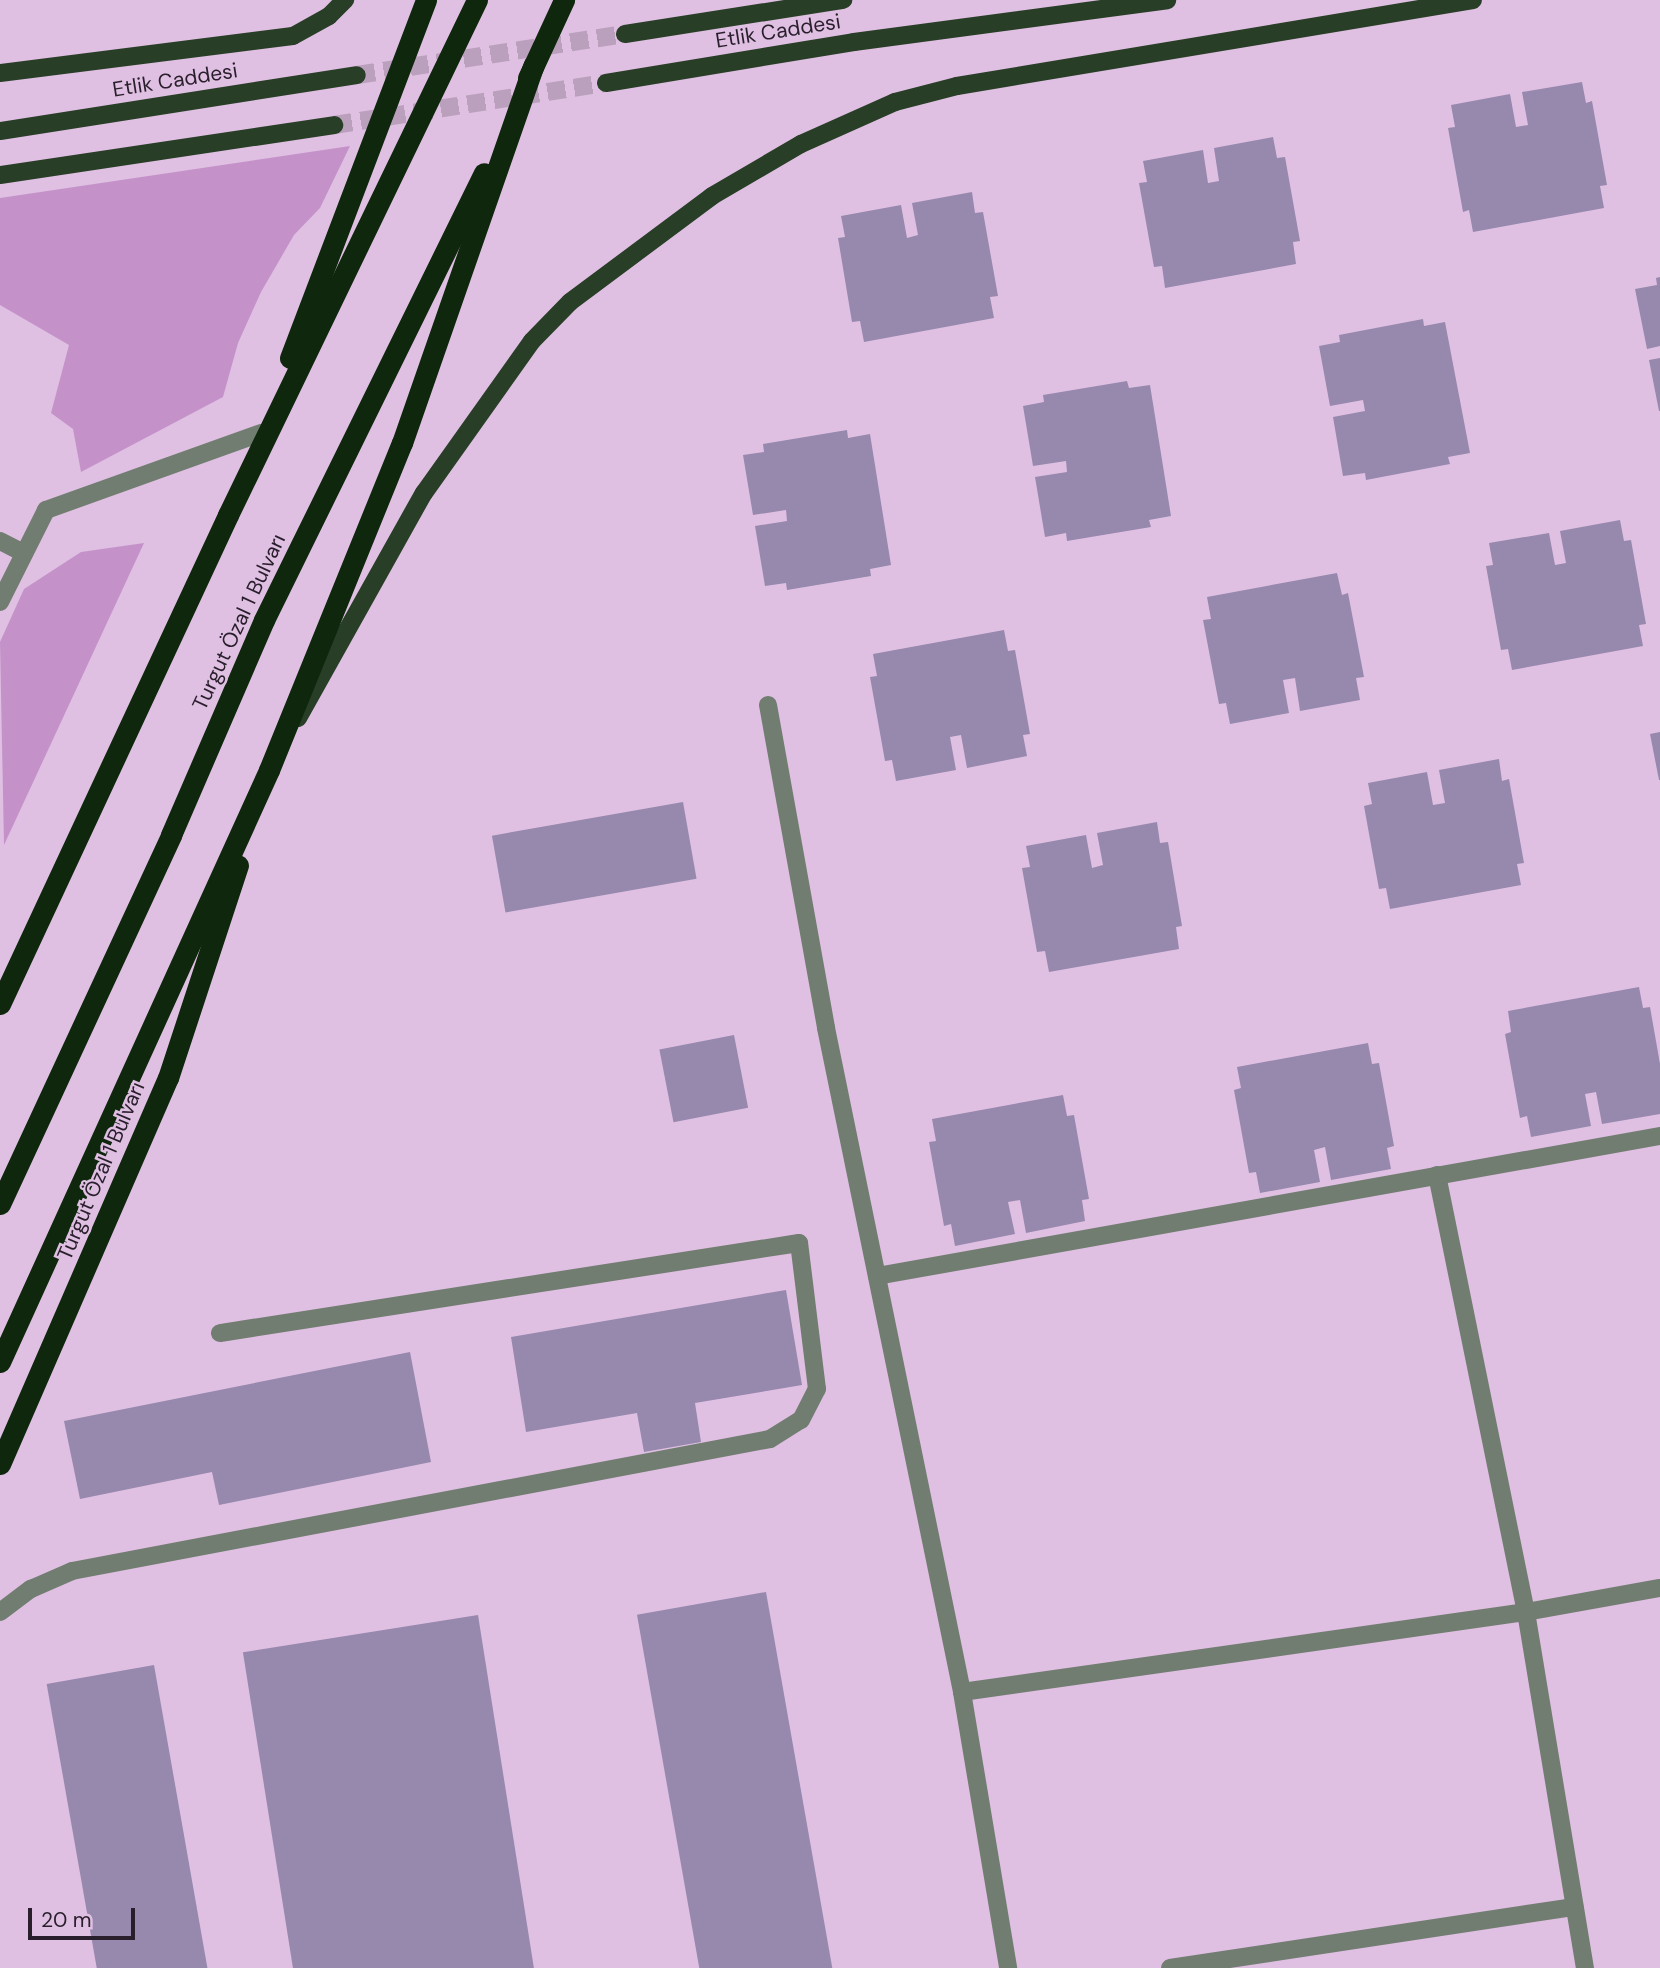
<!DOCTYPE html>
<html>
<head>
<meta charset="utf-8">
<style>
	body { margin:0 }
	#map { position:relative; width:1660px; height:1968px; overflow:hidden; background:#dfc0e2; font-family:"DM Sans",sans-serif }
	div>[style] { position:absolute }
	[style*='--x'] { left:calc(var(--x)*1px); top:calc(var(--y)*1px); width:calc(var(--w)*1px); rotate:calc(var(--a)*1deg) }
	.green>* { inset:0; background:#c492c9 }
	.building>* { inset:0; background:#9788ad; transform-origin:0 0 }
	.major-tunnel>* { height:18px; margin-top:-9px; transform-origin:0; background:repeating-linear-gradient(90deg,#bba0bd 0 18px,transparent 0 27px) }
	.minor>* { height:18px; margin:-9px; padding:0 9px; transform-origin:9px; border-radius:9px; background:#717d70 }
	.major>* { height:18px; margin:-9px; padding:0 9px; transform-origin:9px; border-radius:9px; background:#283e26 }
	.highway>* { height:21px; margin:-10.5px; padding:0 10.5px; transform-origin:10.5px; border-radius:10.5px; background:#0e270d }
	span { translate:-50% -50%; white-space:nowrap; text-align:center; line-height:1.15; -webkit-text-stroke:5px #dfc0e2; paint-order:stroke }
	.street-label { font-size:21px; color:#291e2b }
	.scale { position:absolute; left:28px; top:1908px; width:107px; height:32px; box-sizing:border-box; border:4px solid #291e2b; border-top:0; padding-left:9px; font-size:21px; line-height:24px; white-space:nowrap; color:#291e2b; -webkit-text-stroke:5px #dfc0e2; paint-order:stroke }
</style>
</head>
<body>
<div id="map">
	<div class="green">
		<div style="clip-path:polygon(350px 146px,320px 208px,294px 235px,261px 292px,238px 343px,223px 397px,81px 472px,73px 429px,51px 413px,69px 345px,0 305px,0 198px)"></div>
		<div style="clip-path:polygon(144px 543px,4px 845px,0 642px,24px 589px,81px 552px)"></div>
	</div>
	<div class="building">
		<div style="clip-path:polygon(1582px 82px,1586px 103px,1592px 101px,1607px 185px,1600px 186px,1604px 208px,1473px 232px,1469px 210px,1463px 212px,1448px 128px,1455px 127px,1451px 105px,1510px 94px,1516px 127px,1528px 125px,1522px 92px)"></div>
		<div style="clip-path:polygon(1273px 137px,1277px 158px,1285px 157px,1300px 241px,1293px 242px,1296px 264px,1165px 288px,1162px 266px,1154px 267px,1139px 183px,1147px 182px,1143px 161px,1203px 150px,1208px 183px,1219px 181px,1214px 148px)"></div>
		<div style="clip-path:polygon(972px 192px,975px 213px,983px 212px,998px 296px,990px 297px,994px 318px,864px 342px,860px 321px,852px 322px,838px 238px,845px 237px,841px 216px,901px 205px,907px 238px,918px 235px,912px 203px)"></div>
		<div style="clip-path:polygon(1660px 277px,1660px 346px,1647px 349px,1635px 289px,1657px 285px,1656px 278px)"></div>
		<div style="clip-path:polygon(1423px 319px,1424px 326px,1445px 322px,1470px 453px,1448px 457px,1450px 464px,1366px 480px,1365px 473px,1343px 476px,1333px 417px,1365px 411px,1363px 400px,1330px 406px,1319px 346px,1340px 342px,1339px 335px)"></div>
		<div style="clip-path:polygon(1660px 358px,1660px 411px,1659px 411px,1649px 360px)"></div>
		<div style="clip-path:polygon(1127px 381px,1129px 388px,1150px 385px,1171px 516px,1149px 520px,1151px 527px,1067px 541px,1066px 533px,1045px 537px,1035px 477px,1067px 472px,1066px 461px,1033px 466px,1023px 406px,1044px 402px,1043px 395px)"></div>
		<div style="clip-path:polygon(847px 430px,848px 438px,870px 434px,891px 565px,870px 569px,871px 576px,787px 590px,786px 583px,765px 586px,755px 526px,787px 521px,786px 510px,753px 515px,743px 455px,764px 452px,763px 444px)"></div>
		<div style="clip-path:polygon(1620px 520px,1624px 541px,1631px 540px,1646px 624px,1639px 625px,1643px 646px,1512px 670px,1508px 649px,1501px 650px,1486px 566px,1493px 565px,1489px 543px,1549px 533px,1555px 565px,1566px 563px,1560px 531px)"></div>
		<div style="clip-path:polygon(1337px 573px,1342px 595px,1348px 593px,1364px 677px,1356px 678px,1360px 700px,1300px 711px,1295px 678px,1283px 680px,1289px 713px,1230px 724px,1226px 703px,1219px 704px,1203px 620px,1211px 619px,1207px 597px)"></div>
		<div style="clip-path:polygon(1004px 630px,1008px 651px,1015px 650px,1030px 734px,1023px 735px,1027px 756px,967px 768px,961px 735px,950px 737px,956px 770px,896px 781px,892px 760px,885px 761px,870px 677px,877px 676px,873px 654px)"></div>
		<div style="clip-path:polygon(1660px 732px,1660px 780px,1659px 780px,1650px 734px)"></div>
		<div style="clip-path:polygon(1499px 759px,1502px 781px,1509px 779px,1524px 863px,1517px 864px,1521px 885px,1390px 909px,1386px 888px,1379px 889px,1364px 806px,1372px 804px,1368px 783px,1427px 772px,1433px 805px,1445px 803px,1439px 770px)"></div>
		<div style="left:683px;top:802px;width:78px;height:194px;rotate:80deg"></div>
		<div style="clip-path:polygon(1157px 822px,1160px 843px,1168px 842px,1182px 926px,1176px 927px,1179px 949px,1049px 972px,1045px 951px,1037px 952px,1022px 868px,1030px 867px,1026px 846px,1086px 835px,1092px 868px,1103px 865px,1097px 833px)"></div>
		<div style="clip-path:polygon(1639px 987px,1643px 1008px,1650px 1007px,1660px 1064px,1660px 1114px,1602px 1124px,1596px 1092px,1585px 1094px,1591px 1126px,1531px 1137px,1527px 1116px,1520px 1118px,1505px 1034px,1511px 1032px,1508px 1011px)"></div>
		<div style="left:734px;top:1035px;width:74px;height:76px;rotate:79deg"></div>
		<div style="clip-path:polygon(1368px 1043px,1372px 1064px,1379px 1063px,1394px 1146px,1387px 1148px,1391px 1169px,1331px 1180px,1325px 1147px,1314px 1150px,1320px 1182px,1260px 1193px,1256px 1172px,1249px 1173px,1234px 1090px,1241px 1088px,1237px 1067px)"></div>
		<div style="clip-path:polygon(1063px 1095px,1067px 1116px,1074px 1115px,1089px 1199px,1082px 1200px,1085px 1221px,1026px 1233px,1020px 1200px,1008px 1202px,1015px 1234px,955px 1246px,951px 1224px,944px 1226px,929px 1142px,936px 1141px,932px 1119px)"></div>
		<div style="clip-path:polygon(786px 1290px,802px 1385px,695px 1403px,701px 1442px,644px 1452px,637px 1413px,526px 1432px,511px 1337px)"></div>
		<div style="clip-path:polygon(410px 1352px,431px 1462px,219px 1505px,212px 1472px,80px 1499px,64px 1421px)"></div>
		<div style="left:766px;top:1592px;width:382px;height:131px;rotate:80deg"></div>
		<div style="left:478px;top:1615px;width:358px;height:238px;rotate:81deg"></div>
		<div style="left:154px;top:1665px;width:308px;height:109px;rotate:80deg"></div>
	</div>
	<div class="major-tunnel">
		<div style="--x:357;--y:75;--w:271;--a:-8.7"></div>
		<div style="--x:334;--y:125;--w:275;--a:-8.8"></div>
	</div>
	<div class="minor">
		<div style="--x:0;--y:541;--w:27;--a:27"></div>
		<div style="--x:0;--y:602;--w:103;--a:-63.4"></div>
		<div style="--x:46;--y:510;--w:228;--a:-19.7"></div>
		<div style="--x:768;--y:705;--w:328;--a:79.8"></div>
		<div style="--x:826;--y:1028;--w:678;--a:78.42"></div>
		<div style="--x:962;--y:1692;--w:280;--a:80.5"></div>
		<div style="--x:1437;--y:1175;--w:446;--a:78.5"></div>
		<div style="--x:1526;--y:1612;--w:361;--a:80.6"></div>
		<div style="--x:877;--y:1276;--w:795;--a:-10.14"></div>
		<div style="--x:0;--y:1612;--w:39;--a:-37"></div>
		<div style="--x:31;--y:1589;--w:45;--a:-23.7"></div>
		<div style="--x:72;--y:1571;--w:710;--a:-10.71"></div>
		<div style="--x:770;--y:1439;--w:36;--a:-32"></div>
		<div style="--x:801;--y:1420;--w:35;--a:-63"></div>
		<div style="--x:817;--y:1389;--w:147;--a:-97"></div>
		<div style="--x:799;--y:1243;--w:586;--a:171.16"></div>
		<div style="--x:962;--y:1692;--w:570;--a:-8.07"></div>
		<div style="--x:1526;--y:1612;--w:136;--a:-10.2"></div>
		<div style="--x:1170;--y:1968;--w:409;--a:-8.6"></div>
	</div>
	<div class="major">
		<div style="--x:625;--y:34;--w:221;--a:-8.9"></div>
		<div style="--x:0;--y:73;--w:295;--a:-7.2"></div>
		<div style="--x:293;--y:36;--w:41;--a:-29.1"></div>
		<div style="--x:329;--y:16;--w:23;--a:-45"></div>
		<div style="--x:606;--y:83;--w:251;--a:-9.4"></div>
		<div style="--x:854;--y:42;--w:316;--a:-7.6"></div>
		<div style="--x:0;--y:131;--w:361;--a:-8.9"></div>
		<div style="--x:0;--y:175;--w:338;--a:-8.5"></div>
		<div style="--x:298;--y:718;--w:258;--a:-60.8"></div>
		<div style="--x:424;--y:493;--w:186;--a:-54.6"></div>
		<div style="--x:532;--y:341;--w:54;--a:-45.7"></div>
		<div style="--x:570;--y:302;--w:177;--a:-36.7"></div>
		<div style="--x:712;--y:196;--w:103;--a:-30.3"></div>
		<div style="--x:801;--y:144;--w:103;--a:-24.1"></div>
		<div style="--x:895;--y:102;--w:64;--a:-14.5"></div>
		<div style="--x:957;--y:86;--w:523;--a:-9.46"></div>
	</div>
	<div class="highway">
		<div style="--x:528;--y:78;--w:86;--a:-65.2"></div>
		<div style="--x:290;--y:358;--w:383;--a:-69.2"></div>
		<div style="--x:0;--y:1004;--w:540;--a:-65"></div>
		<div style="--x:228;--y:515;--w:572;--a:-64.2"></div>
		<div style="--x:0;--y:1204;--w:407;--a:-65.1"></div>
		<div style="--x:171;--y:835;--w:234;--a:-66.6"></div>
		<div style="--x:264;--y:620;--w:498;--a:-63.8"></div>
		<div style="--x:0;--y:1362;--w:650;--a:-65.56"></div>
		<div style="--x:269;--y:770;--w:353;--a:-67.9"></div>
		<div style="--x:402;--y:443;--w:400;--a:-70.8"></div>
		<div style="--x:0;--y:1464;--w:421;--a:-66.5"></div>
		<div style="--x:168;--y:1078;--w:224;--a:-71.8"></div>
	</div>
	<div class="street-label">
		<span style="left:778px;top:31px;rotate:-9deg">Etlik Caddesi</span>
		<span style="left:175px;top:80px;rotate:-9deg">Etlik Caddesi</span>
		<span style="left:239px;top:622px;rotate:-65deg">Turgut Özal 1 Bulvarı</span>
		<span style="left:101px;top:1171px;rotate:-67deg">Turgut Özal 1 Bulvarı</span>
	</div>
	<div class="scale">20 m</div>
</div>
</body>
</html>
